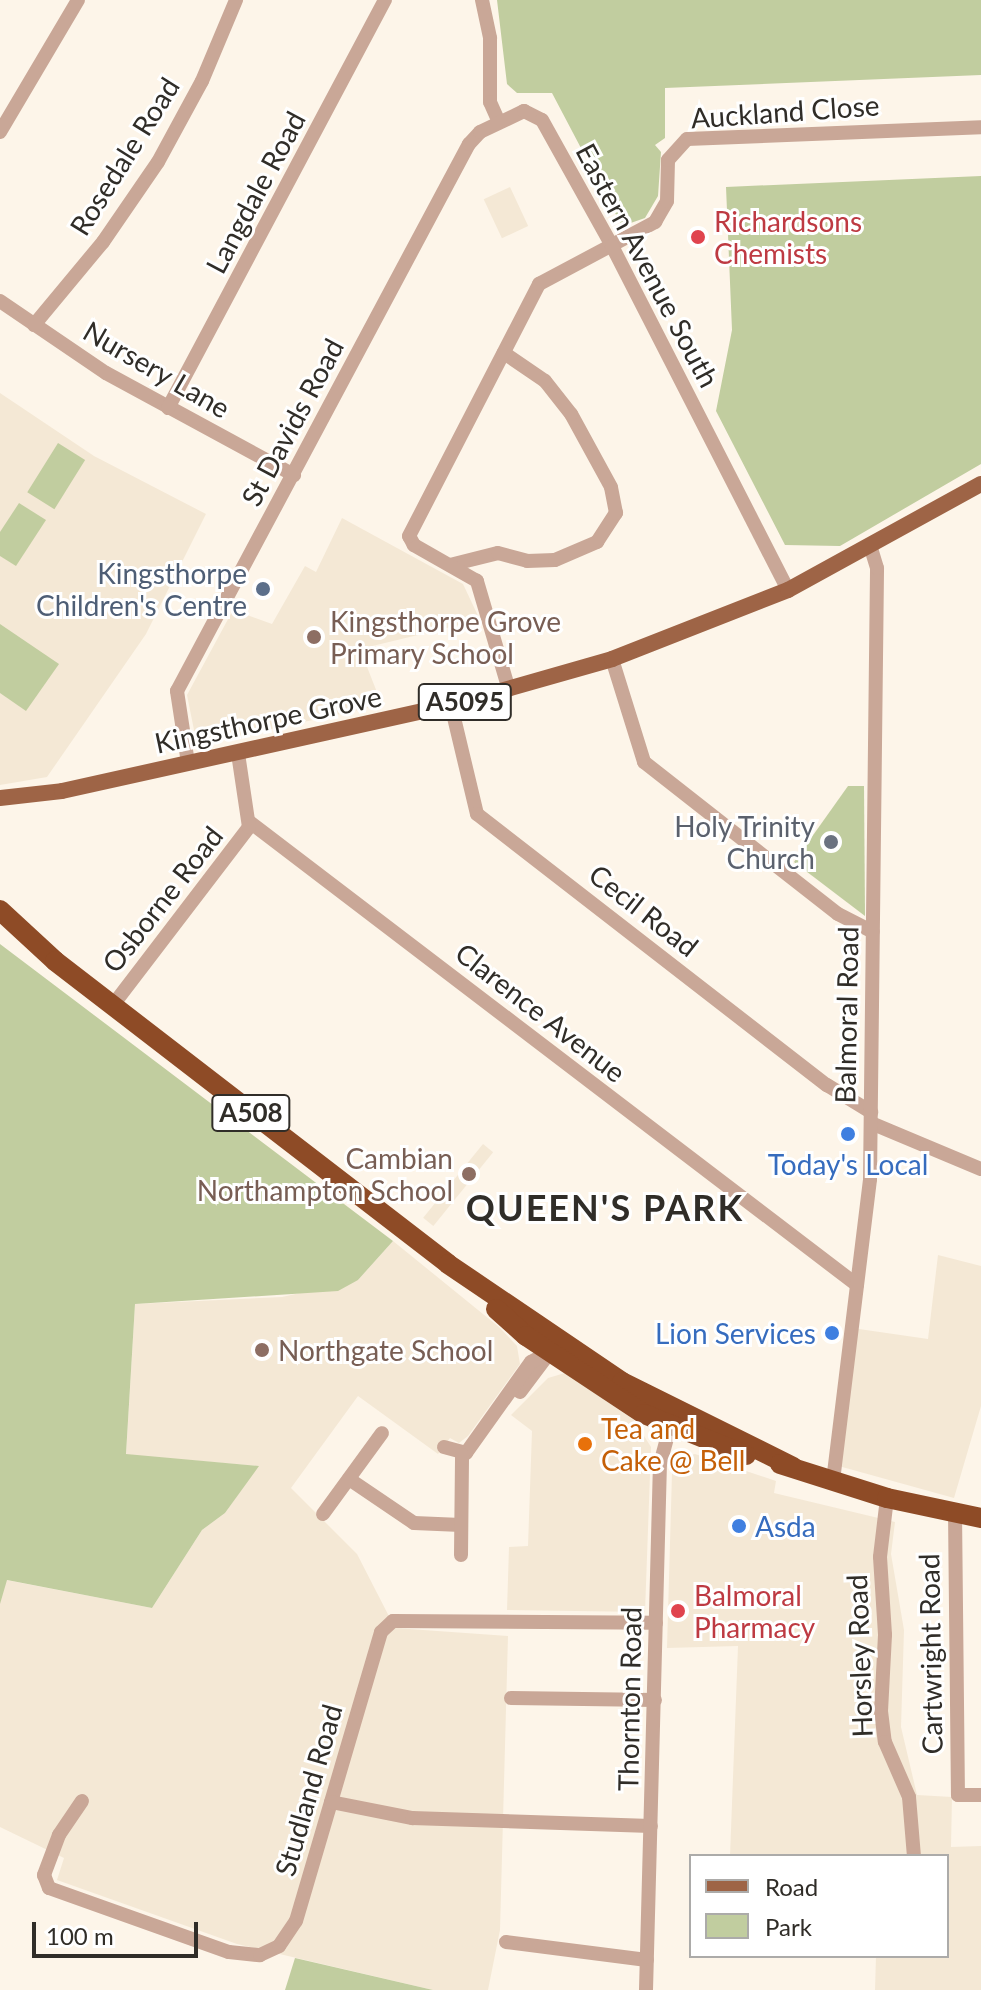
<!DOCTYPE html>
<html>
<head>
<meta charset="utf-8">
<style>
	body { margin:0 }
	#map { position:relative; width:981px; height:1990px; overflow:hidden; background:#fdf5e9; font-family:Lato,sans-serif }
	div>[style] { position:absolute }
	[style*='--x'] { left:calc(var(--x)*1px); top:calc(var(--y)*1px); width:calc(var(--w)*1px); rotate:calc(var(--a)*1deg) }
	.built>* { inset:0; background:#f4e8d5; transform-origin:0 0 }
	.green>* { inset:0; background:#c1cd9f; transform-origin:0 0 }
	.minor>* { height:14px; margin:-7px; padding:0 7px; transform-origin:7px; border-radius:7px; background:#c9a797 }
	.major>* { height:16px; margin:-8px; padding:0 8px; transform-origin:8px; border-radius:8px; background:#9e6446 }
	.highway>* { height:20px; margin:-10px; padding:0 10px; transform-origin:10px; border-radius:10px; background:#8e4b26 }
	.dots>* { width:22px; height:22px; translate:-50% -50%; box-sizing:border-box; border:4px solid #fff; border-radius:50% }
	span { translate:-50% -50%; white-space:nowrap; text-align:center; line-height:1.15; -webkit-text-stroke:6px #fff; paint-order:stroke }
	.shield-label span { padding:2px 6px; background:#fff; border:2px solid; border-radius:6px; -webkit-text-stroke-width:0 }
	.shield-label { font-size:26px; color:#302d28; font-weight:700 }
	.street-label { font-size:28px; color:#302d28 }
	.health-label { font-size:28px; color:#be3a42 }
	.left { translate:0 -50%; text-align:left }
	.service-label { font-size:28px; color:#4e5e75 }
	.right { translate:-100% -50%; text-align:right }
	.education-label { font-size:28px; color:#785e54 }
	.worship-label { font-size:28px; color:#5b616d }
	.shop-label { font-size:28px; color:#366cbe }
	.food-label { font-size:28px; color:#c56008 }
	.district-label { font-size:36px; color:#302d28; font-weight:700; letter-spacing:2px }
	.legend { position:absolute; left:689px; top:1854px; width:260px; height:104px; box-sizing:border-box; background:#fff; border:2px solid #acaba9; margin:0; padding:10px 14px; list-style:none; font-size:24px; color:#302d28 }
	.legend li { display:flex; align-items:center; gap:16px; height:40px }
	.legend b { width:40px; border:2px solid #acaba9 }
	.scale { position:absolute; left:32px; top:1922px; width:166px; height:36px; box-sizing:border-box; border:4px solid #302d28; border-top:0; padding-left:10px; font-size:24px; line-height:28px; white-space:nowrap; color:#302d28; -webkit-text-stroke:6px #fff; paint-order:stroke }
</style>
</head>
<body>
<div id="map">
	<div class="built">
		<div style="left:510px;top:187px;width:43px;height:29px;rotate:65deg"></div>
		<div style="clip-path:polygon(0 393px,94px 456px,206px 514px,146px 634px,47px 777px,0 785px)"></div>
		<div style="clip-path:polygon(342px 518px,463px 584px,480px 620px,360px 649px,382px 705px,197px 745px,187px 695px,233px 610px,272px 624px,305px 566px,316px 572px)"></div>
		<div style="left:483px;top:1144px;width:13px;height:95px;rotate:39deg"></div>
		<div style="clip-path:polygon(393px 1241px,499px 1327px,517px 1346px,520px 1364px,468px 1436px,459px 1443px,450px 1438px,438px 1454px,358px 1396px,291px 1488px,357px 1554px,395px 1628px,508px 1636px,500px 1930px,488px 1990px,433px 1990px,237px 1944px,57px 1880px,64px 1858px,0 1827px,0 1600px,6px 1580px,152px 1608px,202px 1530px,225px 1513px,258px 1466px,126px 1455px,135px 1304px,282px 1297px,358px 1280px)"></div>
		<div style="clip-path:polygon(938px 1255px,981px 1266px,981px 1406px,954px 1498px,835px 1465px,852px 1328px,928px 1339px)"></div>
		<div style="clip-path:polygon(565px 1373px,634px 1420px,651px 1447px,645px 1612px,507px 1610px,509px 1547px,528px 1546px,532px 1431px,511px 1415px,548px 1378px)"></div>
		<div style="clip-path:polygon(695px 1454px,776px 1481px,774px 1493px,895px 1522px,891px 1554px,904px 1630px,901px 1727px,917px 1795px,952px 1797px,951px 1847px,981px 1846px,981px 1990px,875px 1990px,876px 1956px,947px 1956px,947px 1856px,730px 1856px,738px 1646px,667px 1648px,672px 1473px,684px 1457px)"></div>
	</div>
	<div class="green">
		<div style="clip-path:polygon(497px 0,981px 0,981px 75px,665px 88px,665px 138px,655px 145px,661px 152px,658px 196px,645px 218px,622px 226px,552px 93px,517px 93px,507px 84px)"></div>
		<div style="clip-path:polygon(981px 176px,981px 464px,840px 546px,785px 545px,716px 411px,732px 330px,726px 187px)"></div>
		<div style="left:58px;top:443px;width:32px;height:58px;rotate:32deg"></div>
		<div style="clip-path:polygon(19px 503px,46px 520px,16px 566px,0 556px,0 532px)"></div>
		<div style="clip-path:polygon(0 624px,59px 664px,26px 711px,0 693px)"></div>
		<div style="clip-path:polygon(848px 786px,864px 786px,865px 916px,794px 862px)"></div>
		<div style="clip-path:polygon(0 944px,393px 1241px,358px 1280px,338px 1291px,135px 1304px,126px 1454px,259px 1466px,225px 1513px,202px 1530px,152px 1608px,7px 1580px,0 1604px)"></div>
		<div style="clip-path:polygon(295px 1958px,433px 1990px,285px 1990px)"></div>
	</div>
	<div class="minor">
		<div style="--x:482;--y:0;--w:39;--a:78"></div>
		<div style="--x:490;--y:38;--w:64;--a:90"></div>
		<div style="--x:490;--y:102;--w:22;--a:66"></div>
		<div style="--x:0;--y:132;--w:153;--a:-59.4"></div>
		<div style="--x:0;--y:301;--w:128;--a:34.2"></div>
		<div style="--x:106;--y:373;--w:214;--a:28.5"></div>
		<div style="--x:34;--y:325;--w:108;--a:-50.3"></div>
		<div style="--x:103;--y:242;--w:97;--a:-55.5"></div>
		<div style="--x:158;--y:162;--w:92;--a:-61.5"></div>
		<div style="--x:202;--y:81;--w:88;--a:-67.2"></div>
		<div style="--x:168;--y:408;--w:462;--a:-62"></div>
		<div style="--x:450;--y:565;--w:49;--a:-14"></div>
		<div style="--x:498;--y:553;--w:30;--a:15"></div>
		<div style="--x:527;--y:561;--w:28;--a:-2"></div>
		<div style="--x:555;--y:560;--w:46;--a:-23.2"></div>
		<div style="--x:597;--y:542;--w:35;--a:-57"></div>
		<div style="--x:616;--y:513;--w:26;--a:-101"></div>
		<div style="--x:611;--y:487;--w:83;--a:-118.7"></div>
		<div style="--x:571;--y:414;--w:42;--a:-128.2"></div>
		<div style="--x:545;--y:381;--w:50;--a:-145.7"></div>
		<div style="--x:612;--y:659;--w:108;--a:72.7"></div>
		<div style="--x:644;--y:762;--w:246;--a:38.1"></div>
		<div style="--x:838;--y:914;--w:39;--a:27"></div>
		<div style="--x:509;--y:690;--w:114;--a:-106.4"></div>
		<div style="--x:477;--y:581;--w:73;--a:-150.3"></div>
		<div style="--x:414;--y:545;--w:10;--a:-119"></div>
		<div style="--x:409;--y:536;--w:284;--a:-62.7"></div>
		<div style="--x:539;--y:284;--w:132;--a:-28.1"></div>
		<div style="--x:655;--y:222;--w:24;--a:-60"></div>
		<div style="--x:667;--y:201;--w:41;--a:-88.6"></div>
		<div style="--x:668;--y:160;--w:28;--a:-48"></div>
		<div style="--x:687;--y:139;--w:294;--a:-2.3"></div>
		<div style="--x:451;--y:705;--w:112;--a:76.6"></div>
		<div style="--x:477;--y:814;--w:443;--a:37.8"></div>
		<div style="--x:827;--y:1085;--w:52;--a:31.5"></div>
		<div style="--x:188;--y:763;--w:73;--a:-98.7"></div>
		<div style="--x:177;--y:691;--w:620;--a:-61.91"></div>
		<div style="--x:469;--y:144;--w:16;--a:-47"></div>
		<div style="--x:480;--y:132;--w:49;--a:-25.5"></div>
		<div style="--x:524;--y:111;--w:20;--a:27"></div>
		<div style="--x:542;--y:120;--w:144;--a:60.9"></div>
		<div style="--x:612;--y:246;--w:386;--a:62.9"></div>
		<div style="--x:251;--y:823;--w:762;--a:37.32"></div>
		<div style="--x:113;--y:1005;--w:224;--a:-52.6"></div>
		<div style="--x:249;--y:827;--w:75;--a:-98.5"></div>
		<div style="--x:871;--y:1123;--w:119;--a:22.7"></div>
		<div style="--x:520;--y:1392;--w:50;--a:-53.1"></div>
		<div style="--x:444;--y:1447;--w:23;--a:15"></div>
		<div style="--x:466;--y:1453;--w:112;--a:-54.5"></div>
		<div style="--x:531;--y:1362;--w:21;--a:-28"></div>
		<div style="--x:349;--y:1479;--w:78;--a:34.1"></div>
		<div style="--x:414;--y:1523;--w:47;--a:2.4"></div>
		<div style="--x:833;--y:1481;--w:304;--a:-83"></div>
		<div style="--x:870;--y:1179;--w:611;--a:-89.34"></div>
		<div style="--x:877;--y:568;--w:21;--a:-107"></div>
		<div style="--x:887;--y:1498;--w:59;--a:96.8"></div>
		<div style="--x:880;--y:1557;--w:78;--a:86.3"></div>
		<div style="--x:885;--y:1635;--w:76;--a:93"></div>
		<div style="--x:881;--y:1711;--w:31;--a:83"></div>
		<div style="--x:885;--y:1742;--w:60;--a:66.4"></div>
		<div style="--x:909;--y:1797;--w:59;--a:85.2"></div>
		<div style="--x:955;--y:1512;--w:283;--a:89.4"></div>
		<div style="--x:958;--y:1795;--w:23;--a:0"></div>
		<div style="--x:323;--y:1514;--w:100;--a:-53.9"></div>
		<div style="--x:461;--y:1555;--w:100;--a:-89.4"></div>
		<div style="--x:511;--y:1698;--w:144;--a:0.8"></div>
		<div style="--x:82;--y:1801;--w:41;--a:124.1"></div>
		<div style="--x:59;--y:1835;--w:43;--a:110.6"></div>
		<div style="--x:44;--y:1875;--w:14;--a:69"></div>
		<div style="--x:49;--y:1888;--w:191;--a:19.6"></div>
		<div style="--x:229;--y:1952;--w:31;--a:6"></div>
		<div style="--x:260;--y:1955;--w:21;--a:-25"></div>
		<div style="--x:279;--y:1946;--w:30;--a:-56"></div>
		<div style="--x:296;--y:1921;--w:301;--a:-73.6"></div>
		<div style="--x:381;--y:1632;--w:16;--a:-43"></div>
		<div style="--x:393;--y:1621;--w:263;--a:0.4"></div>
		<div style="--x:331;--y:1802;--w:83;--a:11.2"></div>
		<div style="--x:412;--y:1818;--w:239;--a:1.9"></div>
		<div style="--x:506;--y:1942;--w:142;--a:7.3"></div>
		<div style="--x:646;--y:1990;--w:526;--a:-88.48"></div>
		<div style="--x:660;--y:1464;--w:50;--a:-74.8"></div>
	</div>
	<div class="major">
		<div style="--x:0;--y:798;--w:62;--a:-6.4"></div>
		<div style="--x:62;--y:791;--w:398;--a:-12.5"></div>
		<div style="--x:451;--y:705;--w:167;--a:-15.9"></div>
		<div style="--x:612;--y:659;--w:189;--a:-21.4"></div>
		<div style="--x:788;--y:590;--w:220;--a:-28.8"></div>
	</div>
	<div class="highway">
		<div style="--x:0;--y:910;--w:75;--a:42.8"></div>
		<div style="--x:55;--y:961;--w:496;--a:37.6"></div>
		<div style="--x:448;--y:1264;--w:210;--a:34.1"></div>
		<div style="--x:622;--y:1382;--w:191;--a:26.4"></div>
		<div style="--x:496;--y:1309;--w:40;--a:42"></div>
		<div style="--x:526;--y:1336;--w:141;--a:33.5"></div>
		<div style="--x:644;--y:1414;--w:110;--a:21.9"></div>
		<div style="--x:780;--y:1464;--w:112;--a:17.6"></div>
		<div style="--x:887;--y:1498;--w:96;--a:12"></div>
	</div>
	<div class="dots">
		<div style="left:698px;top:237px;background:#e0444e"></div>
		<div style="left:263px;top:589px;background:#5c6f8a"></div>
		<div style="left:314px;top:637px;background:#8d6e63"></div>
		<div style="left:831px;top:842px;background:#6b7280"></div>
		<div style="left:848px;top:1134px;background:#3f7fe0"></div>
		<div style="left:469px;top:1174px;background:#8d6e63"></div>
		<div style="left:832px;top:1333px;background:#3f7fe0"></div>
		<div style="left:262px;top:1350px;background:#8d6e63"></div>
		<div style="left:585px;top:1444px;background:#e8710a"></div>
		<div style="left:739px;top:1526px;background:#3f7fe0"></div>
		<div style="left:678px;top:1611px;background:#e0444e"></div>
	</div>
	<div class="shield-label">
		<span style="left:465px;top:702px">A5095</span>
		<span style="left:251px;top:1113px">A508</span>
	</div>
	<div class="street-label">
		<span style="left:785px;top:111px;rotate:-4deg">Auckland Close</span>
		<span style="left:124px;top:156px;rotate:-58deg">Rosedale Road</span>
		<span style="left:255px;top:192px;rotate:-62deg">Langdale Road</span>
		<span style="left:648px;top:265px;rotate:62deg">Eastern Avenue South</span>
		<span style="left:157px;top:369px;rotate:30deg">Nursery Lane</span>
		<span style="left:292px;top:422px;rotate:-62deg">St Davids Road</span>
		<span style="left:268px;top:719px;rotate:-12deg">Kingsthorpe Grove</span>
		<span style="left:162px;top:899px;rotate:-52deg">Osborne Road</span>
		<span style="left:644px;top:910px;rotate:38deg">Cecil Road</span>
		<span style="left:541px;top:1012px;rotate:38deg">Clarence Avenue</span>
		<span style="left:846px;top:1015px;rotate:-89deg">Balmoral Road</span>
		<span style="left:930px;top:1654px;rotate:-91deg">Cartwright Road</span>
		<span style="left:859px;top:1656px;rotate:-92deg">Horsley Road</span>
		<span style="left:629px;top:1699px;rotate:-89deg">Thornton Road</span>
		<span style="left:308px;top:1790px;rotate:-74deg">Studland Road</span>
	</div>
	<div class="health-label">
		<span class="left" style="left:714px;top:237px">Richardsons<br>Chemists</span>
		<span class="left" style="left:694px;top:1611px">Balmoral<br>Pharmacy</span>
	</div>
	<div class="service-label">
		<span class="right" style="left:247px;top:589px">Kingsthorpe<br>Children's Centre</span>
	</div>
	<div class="education-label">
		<span class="left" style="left:330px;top:637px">Kingsthorpe Grove<br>Primary School</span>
		<span class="right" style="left:453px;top:1174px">Cambian<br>Northampton School</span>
		<span class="left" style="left:278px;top:1350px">Northgate School</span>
	</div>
	<div class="worship-label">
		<span class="right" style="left:815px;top:842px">Holy Trinity<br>Church</span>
	</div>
	<div class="shop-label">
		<span style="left:848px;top:1164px">Today's Local</span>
		<span class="right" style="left:816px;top:1333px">Lion Services</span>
		<span class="left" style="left:755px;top:1526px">Asda</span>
	</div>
	<div class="food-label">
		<span class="left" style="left:601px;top:1444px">Tea and<br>Cake @ Bell</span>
	</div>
	<div class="district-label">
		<span style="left:605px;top:1208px">QUEEN'S PARK</span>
	</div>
	<ul class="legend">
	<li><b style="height:10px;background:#9e6446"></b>Road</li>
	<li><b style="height:22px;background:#c1cd9f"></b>Park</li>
	</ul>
	<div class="scale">100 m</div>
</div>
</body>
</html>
